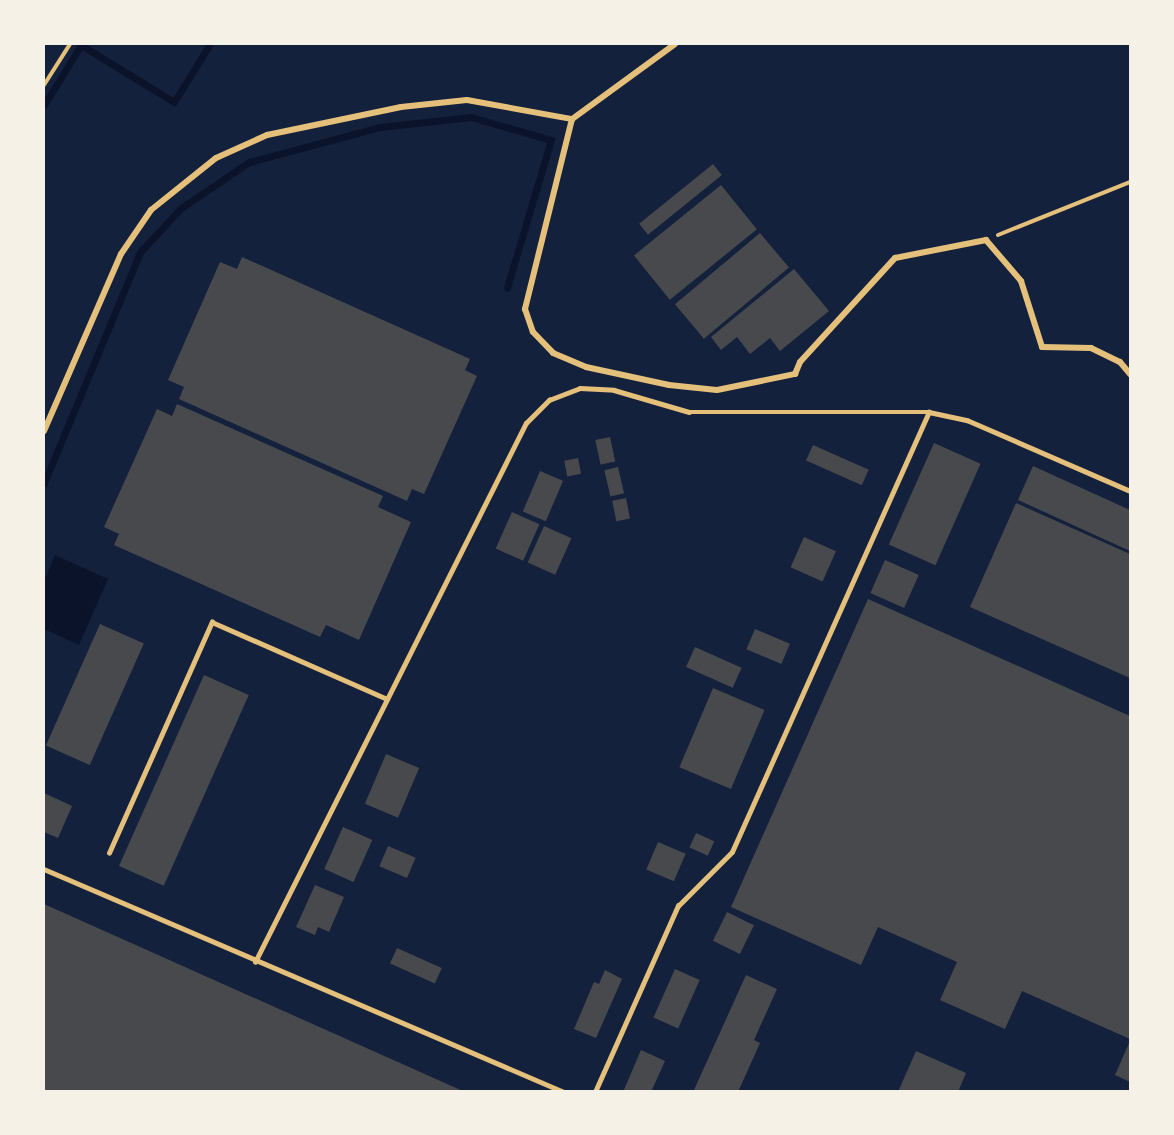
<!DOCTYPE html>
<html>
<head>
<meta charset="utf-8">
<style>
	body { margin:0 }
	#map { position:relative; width:1174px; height:1135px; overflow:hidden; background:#14213d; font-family:Poppins,sans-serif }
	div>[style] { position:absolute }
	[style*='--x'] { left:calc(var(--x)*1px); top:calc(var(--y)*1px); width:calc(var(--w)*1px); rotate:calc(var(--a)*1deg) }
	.water>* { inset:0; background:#0b132b }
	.stream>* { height:7px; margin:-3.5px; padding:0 3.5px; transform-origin:3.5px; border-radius:3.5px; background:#0b132b }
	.building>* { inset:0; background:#48494c; transform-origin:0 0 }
	.path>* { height:4px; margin:-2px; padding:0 2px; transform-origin:2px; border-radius:2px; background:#e5c07b }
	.service>* { height:4.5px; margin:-2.25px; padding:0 2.25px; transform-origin:2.25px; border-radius:2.25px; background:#e5c07b }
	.minor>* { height:6px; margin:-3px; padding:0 3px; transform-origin:3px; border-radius:3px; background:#e5c07b }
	span { translate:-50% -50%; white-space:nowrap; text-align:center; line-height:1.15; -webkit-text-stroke:6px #f6f1e7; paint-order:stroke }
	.frame { position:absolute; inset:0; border:45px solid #f6f1e7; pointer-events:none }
</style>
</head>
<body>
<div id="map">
	<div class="water">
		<div style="clip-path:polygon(55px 555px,108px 579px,79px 645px,44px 629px,44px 581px)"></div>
	</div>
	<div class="stream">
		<div style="--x:44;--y:105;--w:70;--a:-58.3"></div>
		<div style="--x:81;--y:45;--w:109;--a:31.5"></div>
		<div style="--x:174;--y:102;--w:68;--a:-58.2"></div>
		<div style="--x:44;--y:483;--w:250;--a:-67.4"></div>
		<div style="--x:140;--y:252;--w:60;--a:-47"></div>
		<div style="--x:181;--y:208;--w:82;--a:-34.1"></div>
		<div style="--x:249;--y:162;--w:136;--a:-15"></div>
		<div style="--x:380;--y:127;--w:92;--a:-6.3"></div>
		<div style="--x:471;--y:117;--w:83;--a:16"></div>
		<div style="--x:551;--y:140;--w:154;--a:106.6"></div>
	</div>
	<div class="building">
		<div style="left:713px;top:164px;width:14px;height:95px;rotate:51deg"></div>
		<div style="left:721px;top:185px;width:57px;height:112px;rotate:51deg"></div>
		<div style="left:760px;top:233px;width:45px;height:111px;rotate:50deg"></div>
		<div style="clip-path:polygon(242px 257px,470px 359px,465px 370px,477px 376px,424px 494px,412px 489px,407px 501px,179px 399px,184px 387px,168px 380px,220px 262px,237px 269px)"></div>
		<div style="clip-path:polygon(794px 269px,829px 311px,780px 351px,770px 338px,750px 354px,737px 337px,721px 350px,711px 337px)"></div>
		<div style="clip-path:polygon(177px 404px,383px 496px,378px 507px,411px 522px,359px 640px,326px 625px,320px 637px,114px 545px,119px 534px,104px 527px,157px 409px,172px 416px)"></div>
		<div style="left:610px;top:437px;width:25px;height:15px;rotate:78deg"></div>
		<div style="left:934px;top:443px;width:51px;height:111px;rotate:24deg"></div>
		<div style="left:813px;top:445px;width:61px;height:17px;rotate:24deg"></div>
		<div style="left:578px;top:458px;width:16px;height:14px;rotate:79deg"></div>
		<div style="clip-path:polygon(1033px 466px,1130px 510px,1130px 551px,1018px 500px)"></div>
		<div style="left:618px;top:467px;width:27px;height:14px;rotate:77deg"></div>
		<div style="left:540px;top:471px;width:25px;height:44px;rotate:23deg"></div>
		<div style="left:626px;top:498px;width:21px;height:14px;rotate:79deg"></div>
		<div style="clip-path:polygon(1016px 503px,1130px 554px,1130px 678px,970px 607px)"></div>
		<div style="left:512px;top:512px;width:30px;height:40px;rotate:24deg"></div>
		<div style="left:544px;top:526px;width:30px;height:40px;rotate:24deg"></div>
		<div style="left:804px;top:537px;width:35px;height:33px;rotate:24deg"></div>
		<div style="left:885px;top:560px;width:37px;height:36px;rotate:24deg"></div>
		<div style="clip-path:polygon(868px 599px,1130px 716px,1130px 1039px,1022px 991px,1005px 1029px,940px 1000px,957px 962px,878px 927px,861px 965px,731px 907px)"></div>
		<div style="left:100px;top:624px;width:48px;height:133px;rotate:24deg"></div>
		<div style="left:755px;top:629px;width:38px;height:22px;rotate:23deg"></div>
		<div style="left:695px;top:647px;width:51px;height:22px;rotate:24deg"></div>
		<div style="left:204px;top:675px;width:49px;height:209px;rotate:24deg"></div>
		<div style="left:713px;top:688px;width:56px;height:86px;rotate:23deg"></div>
		<div style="left:386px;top:754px;width:36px;height:54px;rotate:23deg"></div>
		<div style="clip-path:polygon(44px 793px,72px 806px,58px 838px,44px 832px)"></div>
		<div style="left:343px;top:827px;width:32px;height:46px;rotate:24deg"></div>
		<div style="left:696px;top:833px;width:20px;height:16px;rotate:24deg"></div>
		<div style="left:658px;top:842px;width:30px;height:30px;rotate:23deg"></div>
		<div style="left:388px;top:846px;width:30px;height:22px;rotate:23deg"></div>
		<div style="clip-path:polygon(315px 885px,344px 897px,329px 932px,318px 927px,315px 935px,296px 927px)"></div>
		<div style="clip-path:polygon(44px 904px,465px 1092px,44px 1092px)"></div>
		<div style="left:727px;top:912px;width:30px;height:32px;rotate:26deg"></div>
		<div style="left:397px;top:948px;width:49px;height:17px;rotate:24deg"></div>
		<div style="left:675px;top:969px;width:27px;height:53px;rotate:24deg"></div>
		<div style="clip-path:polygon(605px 970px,622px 979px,596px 1038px,574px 1029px,594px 982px,599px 984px)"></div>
		<div style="clip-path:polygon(746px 975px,777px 989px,754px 1040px,760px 1043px,738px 1092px,698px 1092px,694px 1090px)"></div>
		<div style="clip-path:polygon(1130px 1041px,1130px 1082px,1115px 1075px)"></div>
		<div style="clip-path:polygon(641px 1050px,665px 1061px,651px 1092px,623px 1092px)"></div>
		<div style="clip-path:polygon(916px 1051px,966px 1073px,958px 1092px,898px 1092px)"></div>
	</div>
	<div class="path">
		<div style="--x:44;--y:85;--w:49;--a:-57.6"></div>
		<div style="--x:998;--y:235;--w:142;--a:-21.9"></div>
	</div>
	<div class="service">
		<div style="--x:109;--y:853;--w:253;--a:-66"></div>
		<div style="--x:212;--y:622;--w:191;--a:23.7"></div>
		<div style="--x:44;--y:869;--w:566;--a:23.21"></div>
		<div style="--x:255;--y:962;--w:603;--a:-63.31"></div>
		<div style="--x:526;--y:423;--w:33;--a:-45"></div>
		<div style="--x:549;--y:400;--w:33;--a:-21"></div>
		<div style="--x:580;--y:388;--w:34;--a:3"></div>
		<div style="--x:614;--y:390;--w:78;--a:16.3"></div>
		<div style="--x:689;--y:412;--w:240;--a:0"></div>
		<div style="--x:929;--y:412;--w:39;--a:12"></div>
		<div style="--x:967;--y:420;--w:178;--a:23.5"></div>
		<div style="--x:595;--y:1092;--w:204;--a:-66"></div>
		<div style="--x:678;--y:906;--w:76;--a:-45"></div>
		<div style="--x:732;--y:852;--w:482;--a:-65.9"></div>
	</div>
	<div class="minor">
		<div style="--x:675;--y:44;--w:127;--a:143.9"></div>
		<div style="--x:572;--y:119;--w:196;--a:103.9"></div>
		<div style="--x:525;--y:309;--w:24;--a:71"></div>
		<div style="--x:533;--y:332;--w:29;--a:46"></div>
		<div style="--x:553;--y:353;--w:36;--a:23"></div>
		<div style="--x:586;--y:367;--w:85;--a:12.2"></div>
		<div style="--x:669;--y:385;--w:48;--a:5.9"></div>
		<div style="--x:717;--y:390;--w:80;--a:-11.6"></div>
		<div style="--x:795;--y:374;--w:13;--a:-67"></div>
		<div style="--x:800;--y:362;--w:141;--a:-47.6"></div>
		<div style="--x:895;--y:258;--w:93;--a:-11.2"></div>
		<div style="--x:986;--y:240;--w:54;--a:49.5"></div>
		<div style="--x:1021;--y:281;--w:69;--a:72.3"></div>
		<div style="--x:1042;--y:347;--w:49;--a:1.2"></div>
		<div style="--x:1091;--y:348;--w:32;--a:26"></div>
		<div style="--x:1120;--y:362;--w:16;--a:50"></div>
		<div style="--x:44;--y:431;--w:193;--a:-66.5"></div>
		<div style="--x:121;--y:254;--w:53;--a:-55.7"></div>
		<div style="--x:151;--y:210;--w:83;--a:-38.7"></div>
		<div style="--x:216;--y:158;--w:56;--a:-24.3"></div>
		<div style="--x:267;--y:135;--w:137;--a:-11.8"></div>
		<div style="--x:401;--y:107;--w:66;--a:-6.1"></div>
		<div style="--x:467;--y:100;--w:107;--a:10.3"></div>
	</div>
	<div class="frame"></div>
</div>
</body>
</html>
